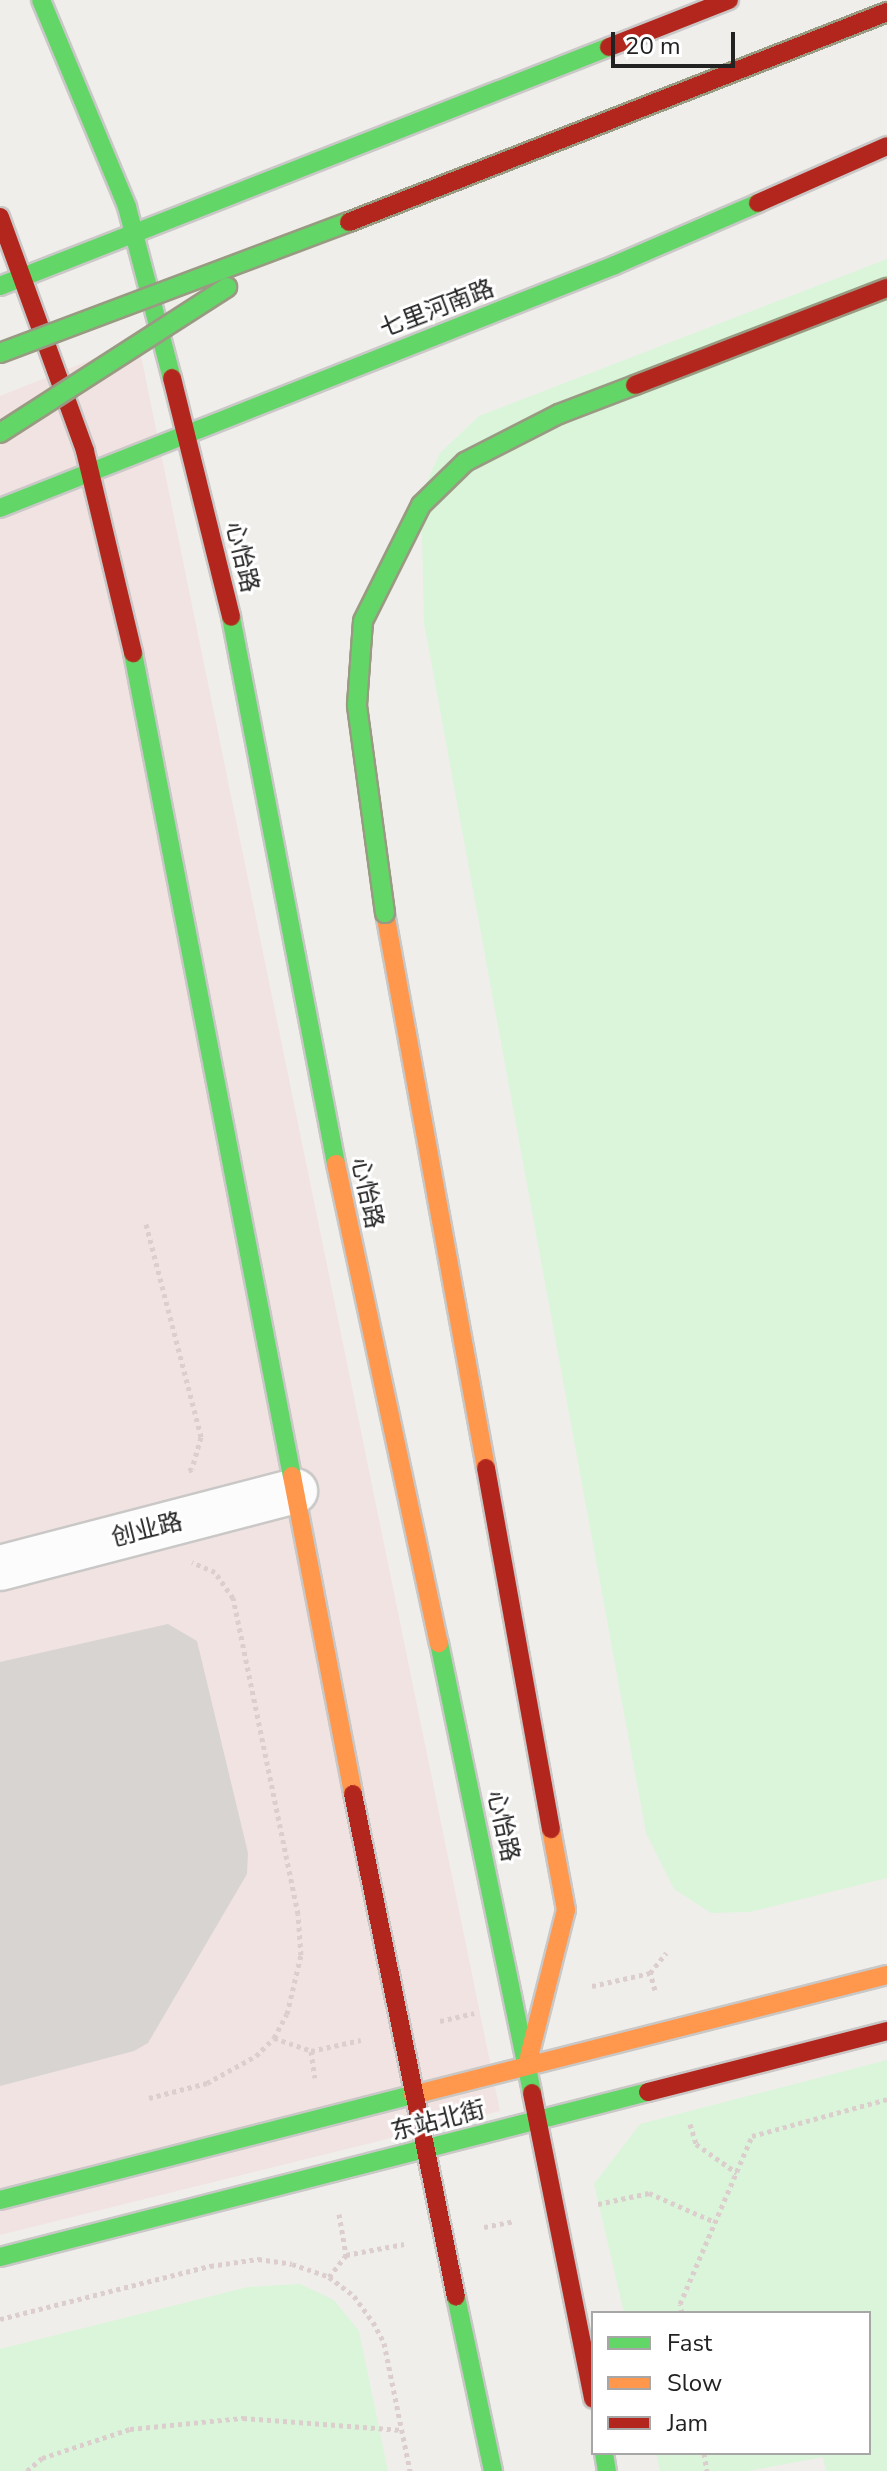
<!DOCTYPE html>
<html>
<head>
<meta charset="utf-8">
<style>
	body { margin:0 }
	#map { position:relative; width:887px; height:2471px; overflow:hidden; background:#f0eeeb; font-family:"Nunito Sans","Noto Sans SC",sans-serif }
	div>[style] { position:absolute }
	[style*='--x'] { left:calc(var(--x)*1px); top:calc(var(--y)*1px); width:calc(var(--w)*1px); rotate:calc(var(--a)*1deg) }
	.commercial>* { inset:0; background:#f1e3e1 }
	.park>* { inset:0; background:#daf5da }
	.building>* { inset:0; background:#d7d4d2 }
	.path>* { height:5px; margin-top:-2.5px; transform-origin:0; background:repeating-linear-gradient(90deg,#dccecd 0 4px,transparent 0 8px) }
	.roads { filter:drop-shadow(2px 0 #c9c8c7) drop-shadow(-2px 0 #c9c8c7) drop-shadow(0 2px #c9c8c7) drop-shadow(0 -2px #c9c8c7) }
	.street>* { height:44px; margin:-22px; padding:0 22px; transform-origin:22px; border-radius:22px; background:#fdfcfc }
	.fast>* { height:18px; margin:-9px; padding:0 9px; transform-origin:9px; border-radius:9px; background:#63d668 }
	.slow>* { height:18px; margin:-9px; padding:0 9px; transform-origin:9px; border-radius:9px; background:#ff974d }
	.jam>* { height:18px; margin:-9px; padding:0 9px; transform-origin:9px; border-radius:9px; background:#b3261e }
	.bridges { filter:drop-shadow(2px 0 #999a82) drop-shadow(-2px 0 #999a82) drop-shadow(0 2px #999a82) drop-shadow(0 -2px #999a82) }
	.fast-bridge>* { height:18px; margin:-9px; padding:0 9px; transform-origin:9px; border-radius:9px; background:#63d668 }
	.jam-bridge>* { height:18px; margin:-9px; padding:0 9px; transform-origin:9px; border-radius:9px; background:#b3261e }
	span { translate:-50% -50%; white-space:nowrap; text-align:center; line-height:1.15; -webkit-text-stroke:6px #fff; paint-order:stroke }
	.street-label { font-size:24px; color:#222 }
	.legend { position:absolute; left:591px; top:2311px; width:280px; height:144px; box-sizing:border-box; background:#fff; border:2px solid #a7a7a7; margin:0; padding:10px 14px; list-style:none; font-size:24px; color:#222 }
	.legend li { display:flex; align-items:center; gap:16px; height:40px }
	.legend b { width:40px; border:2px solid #a7a7a7 }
	.scale { position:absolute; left:611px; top:32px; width:124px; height:36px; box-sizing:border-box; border:4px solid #222; border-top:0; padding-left:10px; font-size:24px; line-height:28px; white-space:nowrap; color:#222; -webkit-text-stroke:6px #fff; paint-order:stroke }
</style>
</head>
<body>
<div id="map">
	<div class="commercial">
		<div style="clip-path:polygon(138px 341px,500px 2111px,0 2235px,0 396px)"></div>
	</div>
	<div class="park">
		<div style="clip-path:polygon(887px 259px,887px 1878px,750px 1912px,711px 1913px,674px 1889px,646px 1833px,424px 623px,421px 494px,440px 453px,479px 416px)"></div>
		<div style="clip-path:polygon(887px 2060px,887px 2471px,826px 2471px,823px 2457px,748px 2471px,660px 2471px,656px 2453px,869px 2453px,869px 2313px,624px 2313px,594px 2184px,640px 2124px)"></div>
		<div style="clip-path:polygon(300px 2284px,334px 2300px,359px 2331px,388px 2471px,0 2471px,0 2349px,248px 2287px)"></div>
	</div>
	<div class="building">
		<div style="clip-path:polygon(168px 1624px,197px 1641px,248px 1853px,247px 1874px,148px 2043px,134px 2051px,0 2086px,0 1662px)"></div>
	</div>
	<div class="path">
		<div style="--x:146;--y:1224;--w:220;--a:75.5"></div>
		<div style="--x:201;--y:1437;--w:33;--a:106"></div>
		<div style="--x:192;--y:1469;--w:7;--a:153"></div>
		<div style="--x:592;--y:1986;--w:59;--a:-12.6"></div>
		<div style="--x:655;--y:1990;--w:18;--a:-106"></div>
		<div style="--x:650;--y:1973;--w:26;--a:-51"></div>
		<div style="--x:440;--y:2021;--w:35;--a:-13"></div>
		<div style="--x:274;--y:2038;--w:39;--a:19"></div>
		<div style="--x:311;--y:2051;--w:51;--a:-12.4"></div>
		<div style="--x:311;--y:2051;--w:27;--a:82"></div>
		<div style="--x:149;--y:2098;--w:60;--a:-14.5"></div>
		<div style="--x:207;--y:2083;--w:56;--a:-28.9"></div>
		<div style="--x:256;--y:2056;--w:25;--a:-45"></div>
		<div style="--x:274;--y:2038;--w:27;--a:-62"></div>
		<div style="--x:287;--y:2014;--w:61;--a:-76.7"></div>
		<div style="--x:301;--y:1955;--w:41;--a:-94.2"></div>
		<div style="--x:298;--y:1914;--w:323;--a:-101.6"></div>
		<div style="--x:233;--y:1598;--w:32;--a:-125"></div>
		<div style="--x:215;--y:1572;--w:25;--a:-157"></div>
		<div style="--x:690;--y:2124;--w:21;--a:73"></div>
		<div style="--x:696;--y:2144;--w:50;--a:35.3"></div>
		<div style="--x:598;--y:2204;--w:52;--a:-12.2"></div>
		<div style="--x:649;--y:2193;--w:72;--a:23.7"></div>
		<div style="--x:339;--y:2214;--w:42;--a:80.3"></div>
		<div style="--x:484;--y:2227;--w:31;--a:-11"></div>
		<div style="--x:329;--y:2277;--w:28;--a:-52"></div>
		<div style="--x:346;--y:2255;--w:59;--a:-10.7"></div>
		<div style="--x:682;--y:2313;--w:9;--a:-103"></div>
		<div style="--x:680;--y:2304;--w:183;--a:-66.8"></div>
		<div style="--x:752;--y:2136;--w:140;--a:-15.3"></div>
		<div style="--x:0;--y:2319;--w:217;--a:-14.2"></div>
		<div style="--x:210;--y:2266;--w:49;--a:-8.3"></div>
		<div style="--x:258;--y:2259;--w:34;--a:8"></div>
		<div style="--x:292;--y:2264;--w:39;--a:19"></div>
		<div style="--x:329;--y:2277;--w:31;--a:37"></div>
		<div style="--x:354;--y:2296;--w:32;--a:54"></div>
		<div style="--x:373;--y:2322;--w:24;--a:62"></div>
		<div style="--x:384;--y:2343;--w:131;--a:78.5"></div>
		<div style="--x:704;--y:2453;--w:18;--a:81"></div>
		<div style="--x:27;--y:2471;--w:20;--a:-41"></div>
		<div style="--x:42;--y:2458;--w:93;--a:-18.2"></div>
		<div style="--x:130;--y:2429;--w:114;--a:-5.6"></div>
		<div style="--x:243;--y:2418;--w:159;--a:4.3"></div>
	</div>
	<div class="roads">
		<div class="street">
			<div style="--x:0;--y:1568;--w:305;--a:-14.6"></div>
		</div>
		<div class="fast">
			<div style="--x:41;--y:0;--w:224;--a:67.4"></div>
			<div style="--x:127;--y:207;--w:177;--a:75.3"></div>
			<div style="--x:0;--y:286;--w:654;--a:-21.43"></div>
			<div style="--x:0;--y:508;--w:661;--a:-21.56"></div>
			<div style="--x:615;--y:265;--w:156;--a:-23.4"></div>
			<div style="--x:231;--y:617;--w:557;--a:79.13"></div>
			<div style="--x:133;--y:653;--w:838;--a:79.07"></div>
			<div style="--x:439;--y:1643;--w:460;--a:78.3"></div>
			<div style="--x:0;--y:2200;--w:426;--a:-14.3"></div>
			<div style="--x:0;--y:2257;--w:669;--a:-14.29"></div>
			<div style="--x:456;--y:2297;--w:178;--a:78"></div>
			<div style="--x:604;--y:2453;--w:18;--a:81"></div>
		</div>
		<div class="slow">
			<div style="--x:385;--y:913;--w:564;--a:79.69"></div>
			<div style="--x:336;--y:1164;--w:490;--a:77.9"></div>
			<div style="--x:292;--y:1476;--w:324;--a:79.1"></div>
			<div style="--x:529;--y:2057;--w:152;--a:-75.9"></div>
			<div style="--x:566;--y:1910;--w:82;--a:-100.5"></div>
			<div style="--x:413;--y:2095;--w:489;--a:-14.2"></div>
		</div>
		<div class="jam">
			<div style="--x:609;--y:47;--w:129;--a:-21.4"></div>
			<div style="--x:758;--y:203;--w:141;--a:-23.8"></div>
			<div style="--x:0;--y:217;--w:249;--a:70"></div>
			<div style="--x:85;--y:451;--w:208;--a:76.6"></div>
			<div style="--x:172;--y:378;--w:246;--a:76.1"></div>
			<div style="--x:486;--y:1468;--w:367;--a:79.8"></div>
			<div style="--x:353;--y:1794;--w:513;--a:78.43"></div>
			<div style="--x:648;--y:2092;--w:247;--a:-14.3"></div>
			<div style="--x:532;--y:2093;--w:312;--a:78.7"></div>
		</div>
	</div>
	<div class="bridges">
		<div class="fast-bridge">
			<div style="--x:0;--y:353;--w:373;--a:-20.6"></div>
			<div style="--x:0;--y:433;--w:270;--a:-32.7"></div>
			<div style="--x:385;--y:913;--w:210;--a:-97.7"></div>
			<div style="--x:357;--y:705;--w:84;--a:-85.9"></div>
			<div style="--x:363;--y:621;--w:130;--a:-63.4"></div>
			<div style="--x:421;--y:505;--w:62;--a:-44.3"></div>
			<div style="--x:465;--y:462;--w:106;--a:-27.1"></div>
			<div style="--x:559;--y:414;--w:81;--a:-20.9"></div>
		</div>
		<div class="jam-bridge">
			<div style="--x:349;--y:222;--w:578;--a:-21.32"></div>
			<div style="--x:635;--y:385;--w:270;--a:-21.1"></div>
		</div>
	</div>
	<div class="street-label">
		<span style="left:437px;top:309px;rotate:-21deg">七里河南路</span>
		<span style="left:242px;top:557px;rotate:77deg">心怡路</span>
		<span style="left:367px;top:1193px;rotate:78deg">心怡路</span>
		<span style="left:147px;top:1530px;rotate:-14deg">创业路</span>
		<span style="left:503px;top:1826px;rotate:78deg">心怡路</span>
		<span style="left:438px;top:2121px;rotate:-14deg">东站北街</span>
	</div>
	<ul class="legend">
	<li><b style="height:10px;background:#63d668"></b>Fast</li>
	<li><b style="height:10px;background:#ff974d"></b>Slow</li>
	<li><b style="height:10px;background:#b3261e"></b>Jam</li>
	</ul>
	<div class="scale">20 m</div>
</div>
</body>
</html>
